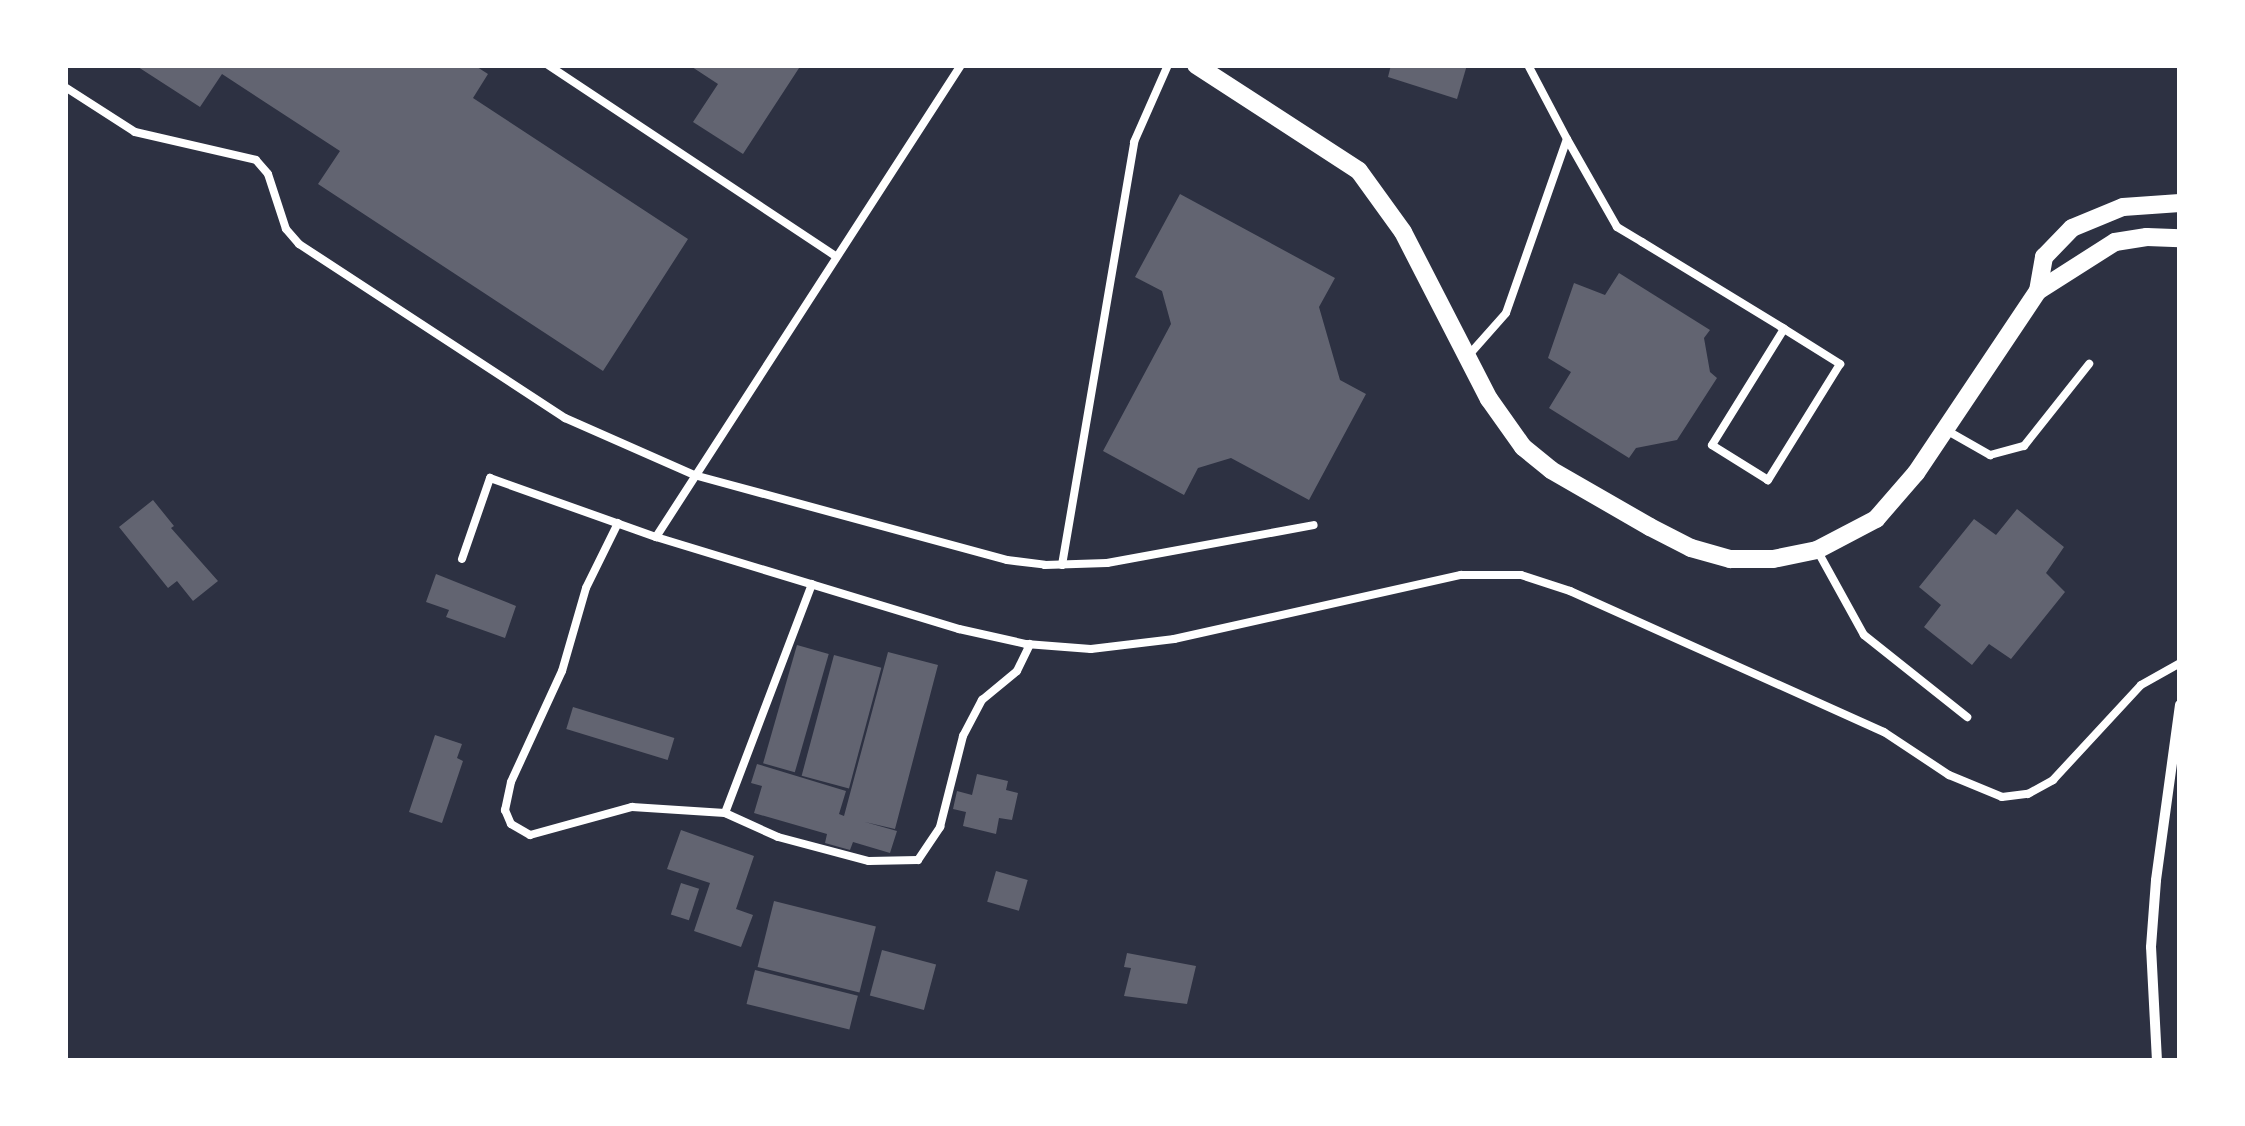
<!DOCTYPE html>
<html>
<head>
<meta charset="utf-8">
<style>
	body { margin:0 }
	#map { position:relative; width:2245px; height:1126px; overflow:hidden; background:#2d3142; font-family:Rubik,sans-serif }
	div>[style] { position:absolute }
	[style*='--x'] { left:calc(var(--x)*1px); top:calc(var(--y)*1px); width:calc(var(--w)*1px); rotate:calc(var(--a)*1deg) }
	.building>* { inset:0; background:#626471; transform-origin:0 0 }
	.service>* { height:8px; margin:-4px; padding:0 4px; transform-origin:4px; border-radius:4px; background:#fff }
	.minor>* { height:10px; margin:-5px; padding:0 5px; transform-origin:5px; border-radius:5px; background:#fff }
	.tertiary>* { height:18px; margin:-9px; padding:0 9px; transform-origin:9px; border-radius:9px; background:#fff }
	span { translate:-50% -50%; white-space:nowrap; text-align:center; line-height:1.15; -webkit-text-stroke:10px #fff; paint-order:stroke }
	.frame { position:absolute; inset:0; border:68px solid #fff; pointer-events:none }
</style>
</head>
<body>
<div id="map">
	<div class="building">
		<div style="clip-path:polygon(135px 65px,474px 65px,488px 74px,473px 98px,688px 239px,603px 371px,318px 184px,340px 151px,222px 74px,200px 107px)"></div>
		<div style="clip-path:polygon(689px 65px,801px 65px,743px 154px,693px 122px,718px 84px)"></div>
		<div style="clip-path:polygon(1391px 65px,1467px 65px,1457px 99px,1388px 77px)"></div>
		<div style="clip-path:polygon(1180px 194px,1335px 278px,1319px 307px,1340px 380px,1366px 394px,1309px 500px,1231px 458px,1198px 468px,1184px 495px,1103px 451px,1171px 324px,1162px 291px,1135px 277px)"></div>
		<div style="clip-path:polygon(1619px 273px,1710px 330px,1704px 338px,1710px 372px,1717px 378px,1677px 440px,1636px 448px,1629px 458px,1549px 408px,1571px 372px,1548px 358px,1574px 283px,1605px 295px)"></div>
		<div style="clip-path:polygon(153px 500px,174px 526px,171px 528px,218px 581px,193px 601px,177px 581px,168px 588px,119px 527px)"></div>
		<div style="clip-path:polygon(2017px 509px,2064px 547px,2046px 573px,2065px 592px,2011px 659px,1989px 644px,1972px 665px,1924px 627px,1941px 605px,1919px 587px,1974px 519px,1996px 535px)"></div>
		<div style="clip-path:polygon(436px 574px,516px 606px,505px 638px,446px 617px,449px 610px,426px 602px)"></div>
		<div style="left:797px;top:645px;width:33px;height:123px;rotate:16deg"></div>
		<div style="clip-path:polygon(888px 652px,938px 665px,895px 829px,865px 822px,897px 831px,890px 853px,853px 842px,850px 850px,825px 843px,827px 834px,754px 813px,762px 786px,751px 783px,757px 764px,846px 791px,839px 814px,844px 816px)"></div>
		<div style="left:834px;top:655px;width:49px;height:125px;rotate:15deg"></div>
		<div style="left:573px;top:707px;width:106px;height:23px;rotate:17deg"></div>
		<div style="clip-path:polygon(435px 735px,462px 744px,457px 758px,463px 761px,442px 823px,409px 812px)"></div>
		<div style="clip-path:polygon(977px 774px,1008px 781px,1006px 790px,1018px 793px,1012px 820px,999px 818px,996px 834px,963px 826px,966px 812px,953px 809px,957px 791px,972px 795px)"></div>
		<div style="clip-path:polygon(681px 830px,754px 856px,736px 909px,753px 915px,741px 947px,694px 931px,710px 883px,667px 869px)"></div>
		<div style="left:996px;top:871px;width:33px;height:32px;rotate:16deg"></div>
		<div style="left:681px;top:883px;width:19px;height:33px;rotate:18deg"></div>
		<div style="left:774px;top:901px;width:105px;height:68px;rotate:14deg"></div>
		<div style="left:882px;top:950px;width:56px;height:47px;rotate:15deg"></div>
		<div style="clip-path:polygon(1127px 953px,1196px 966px,1187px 1004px,1124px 996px,1131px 968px,1124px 967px)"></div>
		<div style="left:755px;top:970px;width:106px;height:35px;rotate:14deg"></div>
	</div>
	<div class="service">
		<div style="--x:548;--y:65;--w:343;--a:33.6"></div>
		<div style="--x:65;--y:87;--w:83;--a:32.7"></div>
		<div style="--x:135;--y:132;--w:124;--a:13"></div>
		<div style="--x:256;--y:160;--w:18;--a:49"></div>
		<div style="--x:268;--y:174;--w:58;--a:71.9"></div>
		<div style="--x:286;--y:229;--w:20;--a:49"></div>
		<div style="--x:299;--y:244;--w:318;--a:33.2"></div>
		<div style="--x:565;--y:418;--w:141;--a:23.8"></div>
		<div style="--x:694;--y:475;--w:324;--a:15.2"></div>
		<div style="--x:1007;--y:560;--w:38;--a:7"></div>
		<div style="--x:1045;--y:565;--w:62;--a:-1.8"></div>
		<div style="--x:1107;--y:563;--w:210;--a:-10.4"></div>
		<div style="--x:1567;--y:139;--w:101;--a:60.4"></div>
		<div style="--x:1617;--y:227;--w:29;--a:31"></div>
		<div style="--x:1642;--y:242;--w:163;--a:31.4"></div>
		<div style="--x:1781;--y:327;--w:70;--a:32.1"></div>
		<div style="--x:1840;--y:364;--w:137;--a:121.8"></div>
		<div style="--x:1768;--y:480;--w:66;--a:-148"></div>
		<div style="--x:1712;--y:445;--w:137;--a:-58.2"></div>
		<div style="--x:1468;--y:356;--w:57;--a:-48.5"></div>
		<div style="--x:1506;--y:313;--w:184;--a:-70.7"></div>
		<div style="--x:1567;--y:139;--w:84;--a:-117.8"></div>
		<div style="--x:1946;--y:430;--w:51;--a:29.6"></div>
		<div style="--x:1990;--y:455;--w:35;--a:-15"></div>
		<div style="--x:2024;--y:446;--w:105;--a:-51.6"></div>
		<div style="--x:618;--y:523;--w:72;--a:116.2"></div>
		<div style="--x:586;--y:588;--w:86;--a:106.1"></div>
		<div style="--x:562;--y:671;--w:122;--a:114.7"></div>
		<div style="--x:511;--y:782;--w:29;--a:102"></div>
		<div style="--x:505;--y:810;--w:15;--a:67"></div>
		<div style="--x:511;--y:824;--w:22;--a:30"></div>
		<div style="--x:530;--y:835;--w:106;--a:-15.4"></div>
		<div style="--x:632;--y:807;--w:93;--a:3.7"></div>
		<div style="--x:725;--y:813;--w:245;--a:-69.2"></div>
		<div style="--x:656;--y:537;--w:562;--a:-57.13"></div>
		<div style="--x:1817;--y:550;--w:97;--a:61.1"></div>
		<div style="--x:1864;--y:635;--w:132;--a:38.5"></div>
		<div style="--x:462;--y:559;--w:86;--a:-70.9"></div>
		<div style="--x:490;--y:478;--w:176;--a:19.6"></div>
		<div style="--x:656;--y:537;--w:317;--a:16.9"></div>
		<div style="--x:959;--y:629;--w:69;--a:12.6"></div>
		<div style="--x:1026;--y:644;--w:65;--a:4.4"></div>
		<div style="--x:1091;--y:649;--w:84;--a:-6.9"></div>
		<div style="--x:1174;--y:639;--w:294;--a:-12.6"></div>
		<div style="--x:1461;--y:575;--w:60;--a:0"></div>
		<div style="--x:1521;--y:575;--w:52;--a:18.1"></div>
		<div style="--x:1570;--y:591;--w:344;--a:24.2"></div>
		<div style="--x:1884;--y:732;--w:78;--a:33.5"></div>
		<div style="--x:1949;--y:775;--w:57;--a:22.5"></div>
		<div style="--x:2002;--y:797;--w:26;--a:-7"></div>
		<div style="--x:2028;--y:794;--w:29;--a:-29"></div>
		<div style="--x:2053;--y:780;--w:129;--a:-47.2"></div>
		<div style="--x:2141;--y:685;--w:45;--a:-29.4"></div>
		<div style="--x:1062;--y:565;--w:429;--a:-80.3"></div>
		<div style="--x:1134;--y:142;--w:84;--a:-66.2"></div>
		<div style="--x:725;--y:813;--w:58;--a:24.4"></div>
		<div style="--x:778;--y:837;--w:94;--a:14.8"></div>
		<div style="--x:869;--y:861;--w:49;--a:-1.2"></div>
		<div style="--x:918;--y:860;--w:40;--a:-56"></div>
		<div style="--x:940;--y:827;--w:94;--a:-75.8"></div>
		<div style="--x:963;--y:736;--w:41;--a:-62.2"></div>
		<div style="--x:982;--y:700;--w:45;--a:-39.6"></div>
		<div style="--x:1017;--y:671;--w:30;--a:-64"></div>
	</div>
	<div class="minor">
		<div style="--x:2157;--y:1061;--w:114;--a:-93"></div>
		<div style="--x:2151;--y:947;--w:67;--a:-85.7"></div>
		<div style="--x:2156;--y:880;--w:177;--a:-82.2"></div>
	</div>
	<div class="tertiary">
		<div style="--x:1196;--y:65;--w:194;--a:33"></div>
		<div style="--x:1359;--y:171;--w:75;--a:54.2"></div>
		<div style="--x:1403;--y:232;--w:188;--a:62.8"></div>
		<div style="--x:1489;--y:399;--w:59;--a:54.7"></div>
		<div style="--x:1523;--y:447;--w:36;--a:39"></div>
		<div style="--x:1551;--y:470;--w:114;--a:29.9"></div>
		<div style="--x:1650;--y:527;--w:46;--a:27.1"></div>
		<div style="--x:1691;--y:548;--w:41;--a:15.8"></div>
		<div style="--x:1730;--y:559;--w:43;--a:0"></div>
		<div style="--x:1773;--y:559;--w:45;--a:-11.6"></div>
		<div style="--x:1817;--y:550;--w:67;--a:-27.7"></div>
		<div style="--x:1876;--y:519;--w:61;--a:-49"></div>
		<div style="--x:1916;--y:473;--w:219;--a:-56.2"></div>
		<div style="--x:2038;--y:291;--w:91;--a:-32.5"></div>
		<div style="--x:2115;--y:242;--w:32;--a:-9"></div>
		<div style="--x:2147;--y:237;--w:33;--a:2"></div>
		<div style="--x:2038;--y:291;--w:35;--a:-80"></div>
		<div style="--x:2044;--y:257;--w:40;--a:-46"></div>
		<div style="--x:2072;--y:228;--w:55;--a:-22.4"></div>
		<div style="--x:2123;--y:207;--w:57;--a:-4"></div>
	</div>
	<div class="frame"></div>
</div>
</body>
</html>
